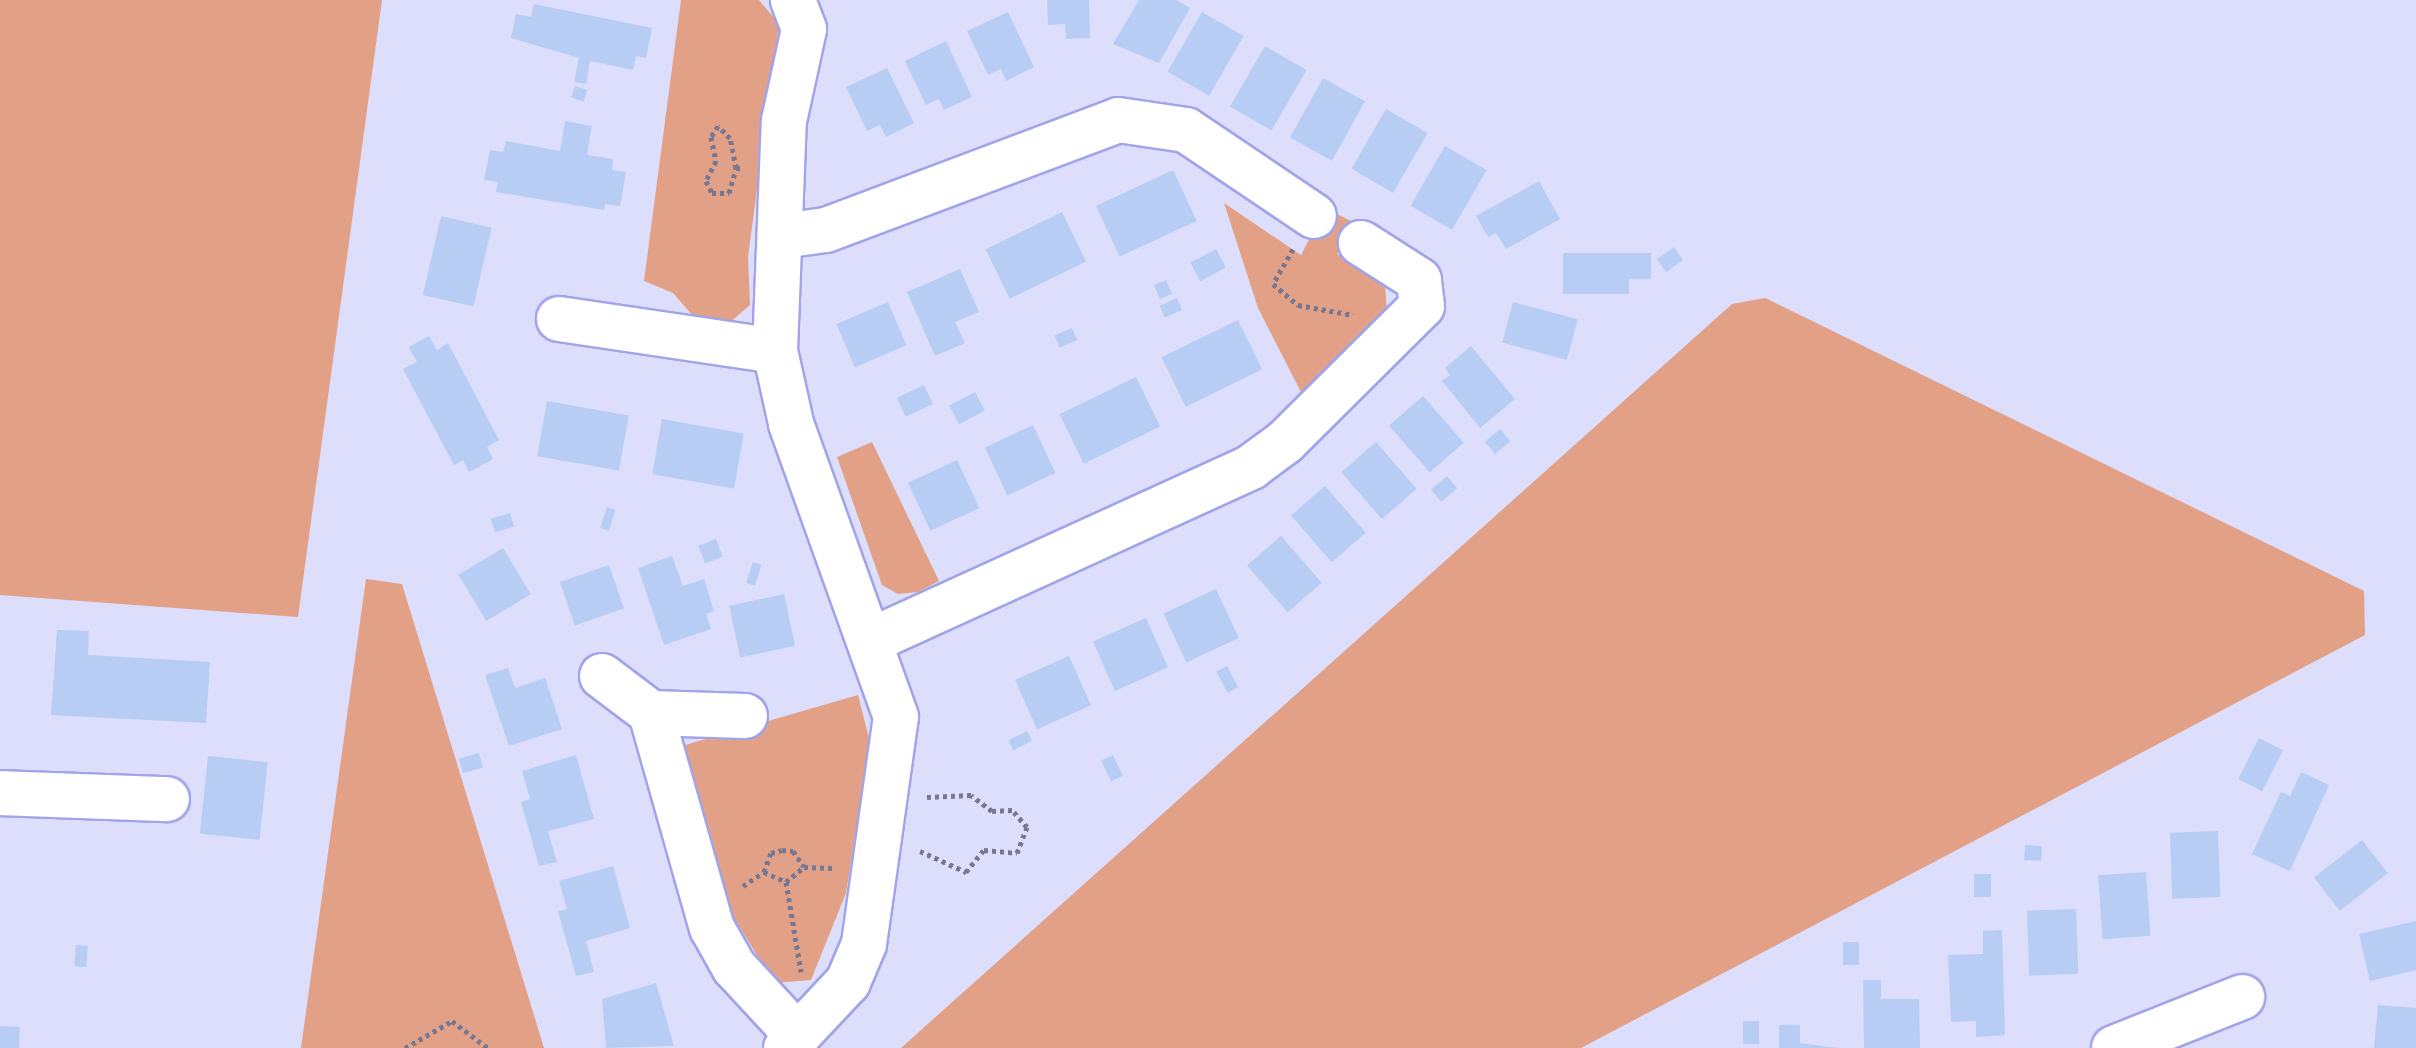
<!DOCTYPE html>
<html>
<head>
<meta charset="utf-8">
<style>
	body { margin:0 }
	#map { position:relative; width:2416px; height:1048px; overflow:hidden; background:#dcdefb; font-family:Mulish,sans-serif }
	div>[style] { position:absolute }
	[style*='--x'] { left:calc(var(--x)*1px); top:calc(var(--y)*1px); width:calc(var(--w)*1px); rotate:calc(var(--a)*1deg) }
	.green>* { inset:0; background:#e2a087 }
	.building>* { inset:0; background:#b7cdf3; transform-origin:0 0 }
	.path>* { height:5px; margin-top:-2.5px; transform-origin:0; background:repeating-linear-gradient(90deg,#767792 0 4px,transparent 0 8px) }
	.roads { filter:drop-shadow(2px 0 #a1a4e8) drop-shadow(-2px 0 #a1a4e8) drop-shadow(0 2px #a1a4e8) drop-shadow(0 -2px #a1a4e8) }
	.street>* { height:44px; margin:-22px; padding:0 22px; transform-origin:22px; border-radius:22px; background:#fff }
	span { translate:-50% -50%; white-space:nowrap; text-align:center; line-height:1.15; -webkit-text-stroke:8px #dcdefb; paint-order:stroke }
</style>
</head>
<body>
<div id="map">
	<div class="green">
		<div style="clip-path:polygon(0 0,382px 0,298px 617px,0 595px)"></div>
		<div style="clip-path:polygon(681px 0,759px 0,779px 24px,748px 257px,750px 305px,728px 324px,700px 324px,673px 293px,644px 281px)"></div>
		<div style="clip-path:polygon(1224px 203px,1301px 255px,1325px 208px,1355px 223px,1337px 254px,1385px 285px,1387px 312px,1304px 398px,1258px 308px)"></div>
		<div style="clip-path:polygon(1765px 298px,2364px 591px,2365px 635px,1581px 1048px,901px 1048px,1732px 304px)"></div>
		<div style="clip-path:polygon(872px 442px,939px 581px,918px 592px,898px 594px,882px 585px,837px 457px)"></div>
		<div style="clip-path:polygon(366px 579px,402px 584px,544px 1048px,301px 1048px)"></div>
		<div style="clip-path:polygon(858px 695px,870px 742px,846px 893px,811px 980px,774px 983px,714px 885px,678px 747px)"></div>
	</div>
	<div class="building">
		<div style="clip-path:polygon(1047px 0,1089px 0,1090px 38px,1066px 39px,1065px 24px,1048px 25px)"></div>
		<div style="clip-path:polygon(1139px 0,1176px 0,1190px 8px,1159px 63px,1113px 44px)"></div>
		<div style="clip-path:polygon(534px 4px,652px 28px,646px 58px,636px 56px,633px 70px,590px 61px,586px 84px,574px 82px,579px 58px,511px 38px,516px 14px,531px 17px)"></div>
		<div style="clip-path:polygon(1008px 12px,1034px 67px,1006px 81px,1001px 69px,988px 75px,967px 31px)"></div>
		<div style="left:1202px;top:12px;width:48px;height:69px;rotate:30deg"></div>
		<div style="clip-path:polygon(946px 41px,972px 97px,944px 110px,939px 99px,926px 105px,905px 61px)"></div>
		<div style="left:1265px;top:46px;width:48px;height:70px;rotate:30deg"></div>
		<div style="clip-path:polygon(887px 68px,914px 123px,886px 137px,880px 125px,867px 131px,846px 87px)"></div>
		<div style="left:1323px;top:78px;width:48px;height:68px;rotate:29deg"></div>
		<div style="left:575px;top:86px;width:13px;height:12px;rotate:18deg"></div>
		<div style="left:1386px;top:109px;width:48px;height:69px;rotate:30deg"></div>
		<div style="clip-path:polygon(565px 121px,592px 126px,587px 155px,613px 159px,612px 170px,626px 172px,620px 206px,605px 204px,604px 210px,496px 192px,498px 182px,484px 180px,490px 150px,503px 152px,506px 141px,560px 151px)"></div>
		<div style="left:1445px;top:146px;width:48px;height:69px;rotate:30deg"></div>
		<div style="left:1173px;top:170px;width:56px;height:85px;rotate:65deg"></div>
		<div style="clip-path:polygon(1539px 181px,1560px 219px,1506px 249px,1496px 233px,1488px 237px,1476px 216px)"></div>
		<div style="left:1062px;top:212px;width:55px;height:85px;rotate:64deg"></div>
		<div style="left:441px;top:216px;width:52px;height:81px;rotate:13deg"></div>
		<div style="left:1674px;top:247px;width:16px;height:21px;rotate:55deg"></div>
		<div style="left:1216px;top:249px;width:21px;height:29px;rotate:62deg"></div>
		<div style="clip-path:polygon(1563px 253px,1651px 253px,1651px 279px,1629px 279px,1629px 294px,1563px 294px)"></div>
		<div style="clip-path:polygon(960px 269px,979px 312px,955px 322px,965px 343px,935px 356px,907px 292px)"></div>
		<div style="left:1166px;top:280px;width:15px;height:13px;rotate:67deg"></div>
		<div style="left:1177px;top:298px;width:13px;height:19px;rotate:67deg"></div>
		<div style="left:888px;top:302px;width:47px;height:56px;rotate:67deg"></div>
		<div style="left:1513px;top:302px;width:67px;height:42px;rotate:15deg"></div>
		<div style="left:1238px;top:320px;width:55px;height:85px;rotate:64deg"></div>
		<div style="left:1072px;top:328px;width:13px;height:19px;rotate:67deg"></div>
		<div style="clip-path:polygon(429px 336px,437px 350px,448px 343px,499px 440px,487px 447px,493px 459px,469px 472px,463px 460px,454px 465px,403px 369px,417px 362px,409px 347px)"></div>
		<div style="clip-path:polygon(1471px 346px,1515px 399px,1480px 428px,1442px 381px,1450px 375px,1445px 368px)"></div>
		<div style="left:1136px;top:377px;width:55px;height:85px;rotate:64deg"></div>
		<div style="left:924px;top:385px;width:21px;height:30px;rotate:65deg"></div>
		<div style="left:975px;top:392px;width:21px;height:29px;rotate:62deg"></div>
		<div style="left:1423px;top:396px;width:62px;height:45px;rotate:49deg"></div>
		<div style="left:547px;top:401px;width:83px;height:56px;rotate:10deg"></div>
		<div style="left:662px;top:419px;width:83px;height:56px;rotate:10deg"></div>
		<div style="left:1033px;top:425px;width:53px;height:53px;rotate:65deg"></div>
		<div style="left:1500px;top:429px;width:16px;height:20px;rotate:50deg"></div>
		<div style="left:1376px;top:442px;width:62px;height:46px;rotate:49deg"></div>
		<div style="left:957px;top:460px;width:53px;height:54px;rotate:65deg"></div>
		<div style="left:1447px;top:476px;width:16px;height:21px;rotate:50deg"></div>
		<div style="left:1325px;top:486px;width:62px;height:45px;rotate:49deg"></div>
		<div style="left:607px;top:507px;width:9px;height:22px;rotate:18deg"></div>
		<div style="left:510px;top:513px;width:14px;height:20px;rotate:73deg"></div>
		<div style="left:1281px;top:536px;width:62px;height:45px;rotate:49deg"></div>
		<div style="left:716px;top:539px;width:19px;height:19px;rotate:69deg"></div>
		<div style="left:503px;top:548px;width:54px;height:52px;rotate:59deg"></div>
		<div style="clip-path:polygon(672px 556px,683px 586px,704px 579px,714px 611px,706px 614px,711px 629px,664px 645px,638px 568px)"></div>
		<div style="left:753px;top:562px;width:9px;height:22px;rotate:18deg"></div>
		<div style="left:609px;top:565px;width:46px;height:52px;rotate:71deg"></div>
		<div style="left:1216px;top:589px;width:54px;height:58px;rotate:65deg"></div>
		<div style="left:784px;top:594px;width:53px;height:56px;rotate:78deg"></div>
		<div style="left:1146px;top:618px;width:54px;height:58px;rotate:66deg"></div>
		<div style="clip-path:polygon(57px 630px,89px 631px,88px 655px,210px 662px,206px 723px,51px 715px)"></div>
		<div style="left:1069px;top:656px;width:54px;height:59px;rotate:66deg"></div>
		<div style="left:1227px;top:666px;width:24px;height:12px;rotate:62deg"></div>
		<div style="clip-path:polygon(508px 668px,515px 688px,545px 678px,562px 729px,509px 746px,485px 675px)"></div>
		<div style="left:1027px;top:731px;width:11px;height:21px;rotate:63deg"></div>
		<div style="left:2259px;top:738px;width:27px;height:46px;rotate:27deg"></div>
		<div style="left:479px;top:753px;width:15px;height:21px;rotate:74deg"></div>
		<div style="clip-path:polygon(576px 755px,594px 819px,548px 831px,557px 862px,539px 866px,521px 802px,530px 799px,522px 771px)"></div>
		<div style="left:1113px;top:755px;width:23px;height:13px;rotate:65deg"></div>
		<div style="left:208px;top:756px;width:60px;height:78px;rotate:6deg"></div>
		<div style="clip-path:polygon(2301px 772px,2329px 785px,2290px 871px,2252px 854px,2281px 792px,2290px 796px)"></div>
		<div style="left:2218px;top:831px;width:66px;height:48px;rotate:88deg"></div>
		<div style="left:2362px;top:840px;width:42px;height:61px;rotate:52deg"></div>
		<div style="left:2025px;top:845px;width:17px;height:15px;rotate:3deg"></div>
		<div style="clip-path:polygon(613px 866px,630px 928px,586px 941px,594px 972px,576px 976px,558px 911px,567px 909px,559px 881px)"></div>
		<div style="left:2146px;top:872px;width:64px;height:48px;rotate:86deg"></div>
		<div style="left:1974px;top:874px;width:17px;height:23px"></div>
		<div style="left:2076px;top:909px;width:65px;height:49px;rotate:88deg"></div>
		<div style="clip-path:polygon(2416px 921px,2416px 970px,2370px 981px,2359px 934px)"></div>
		<div style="clip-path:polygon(2002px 930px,2005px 1035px,1976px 1037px,1976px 1021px,1951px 1022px,1948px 955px,1983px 954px,1983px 931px)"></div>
		<div style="left:1843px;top:942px;width:16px;height:23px"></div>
		<div style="left:76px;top:945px;width:12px;height:21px;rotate:5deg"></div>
		<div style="clip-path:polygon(1863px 980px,1881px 980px,1881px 999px,1919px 999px,1920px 1048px,1864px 1048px)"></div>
		<div style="clip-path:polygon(656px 983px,674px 1046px,606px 1048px,602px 999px)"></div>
		<div style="clip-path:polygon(2378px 1005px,2416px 1008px,2416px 1048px,2374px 1048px)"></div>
		<div style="left:1743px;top:1021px;width:16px;height:23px"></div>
		<div style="clip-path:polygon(1779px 1025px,1800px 1025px,1800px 1043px,1837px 1048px,1779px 1048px)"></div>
		<div style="left:0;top:1026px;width:20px;height:22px;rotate:3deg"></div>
	</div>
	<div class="path">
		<div style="--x:736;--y:168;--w:31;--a:-101"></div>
		<div style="--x:730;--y:138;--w:17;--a:-135"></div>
		<div style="--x:718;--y:126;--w:13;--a:122"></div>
		<div style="--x:711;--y:137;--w:25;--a:78"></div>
		<div style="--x:716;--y:161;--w:22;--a:117"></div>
		<div style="--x:706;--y:181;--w:13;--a:63"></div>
		<div style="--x:712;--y:193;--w:17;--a:0"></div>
		<div style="--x:729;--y:193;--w:26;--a:-74"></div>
		<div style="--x:736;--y:168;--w:7;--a:0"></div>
		<div style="--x:1293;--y:249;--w:40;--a:119.7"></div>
		<div style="--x:1273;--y:284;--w:33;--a:40"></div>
		<div style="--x:1298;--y:305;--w:56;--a:10.3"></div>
		<div style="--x:920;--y:851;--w:51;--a:24.5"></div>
		<div style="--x:966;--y:872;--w:28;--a:-51"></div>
		<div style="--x:984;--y:850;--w:33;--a:5"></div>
		<div style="--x:1017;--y:853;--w:28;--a:-69"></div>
		<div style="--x:1027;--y:827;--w:23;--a:-131"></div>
		<div style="--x:1012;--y:810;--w:20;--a:177"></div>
		<div style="--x:992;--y:811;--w:26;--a:-143"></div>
		<div style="--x:971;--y:795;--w:44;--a:177.4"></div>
		<div style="--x:764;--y:872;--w:20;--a:-70"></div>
		<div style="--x:771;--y:853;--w:11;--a:-15"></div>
		<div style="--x:782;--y:850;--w:11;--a:5"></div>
		<div style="--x:793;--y:851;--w:19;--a:55"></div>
		<div style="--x:786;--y:882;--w:91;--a:80.5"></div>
		<div style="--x:743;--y:886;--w:25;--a:-34"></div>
		<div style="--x:764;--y:872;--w:24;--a:24"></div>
		<div style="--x:786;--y:882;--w:23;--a:-40"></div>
		<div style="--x:804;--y:867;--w:29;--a:2"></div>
		<div style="--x:405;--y:1048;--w:54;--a:-29.9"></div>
		<div style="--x:452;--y:1021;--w:45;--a:36.9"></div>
	</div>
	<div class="roads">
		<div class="street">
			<div style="--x:782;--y:236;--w:44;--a:-7.8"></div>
			<div style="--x:826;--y:230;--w:312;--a:-20.6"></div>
			<div style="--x:1118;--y:120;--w:69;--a:8.4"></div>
			<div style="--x:1186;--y:130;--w:154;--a:33.9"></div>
			<div style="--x:559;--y:319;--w:218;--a:8.4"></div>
			<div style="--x:872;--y:640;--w:417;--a:-24.5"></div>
			<div style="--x:1251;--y:467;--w:42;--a:-36.3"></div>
			<div style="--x:1285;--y:442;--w:193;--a:-44.8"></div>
			<div style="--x:1422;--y:306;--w:26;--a:-97"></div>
			<div style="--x:1419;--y:280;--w:69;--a:-147.5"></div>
			<div style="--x:602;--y:676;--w:61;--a:37.1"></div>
			<div style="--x:651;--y:713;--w:94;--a:1.8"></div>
			<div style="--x:651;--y:713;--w:223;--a:74.2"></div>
			<div style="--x:712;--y:928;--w:45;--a:60.6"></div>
			<div style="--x:734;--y:967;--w:94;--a:47.2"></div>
			<div style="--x:0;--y:793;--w:167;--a:2.1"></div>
			<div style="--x:786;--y:1048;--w:91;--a:-46.8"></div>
			<div style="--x:848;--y:982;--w:41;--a:-67.2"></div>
			<div style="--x:864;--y:944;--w:229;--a:-82"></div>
			<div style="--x:896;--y:717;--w:312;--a:-109.7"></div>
			<div style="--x:791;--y:423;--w:74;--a:-102.5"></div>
			<div style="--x:775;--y:351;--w:230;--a:-87.8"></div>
			<div style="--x:784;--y:121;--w:94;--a:-77.7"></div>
			<div style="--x:804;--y:29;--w:31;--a:-111"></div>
			<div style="--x:2114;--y:1048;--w:138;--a:-21.7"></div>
		</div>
	</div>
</div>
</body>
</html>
